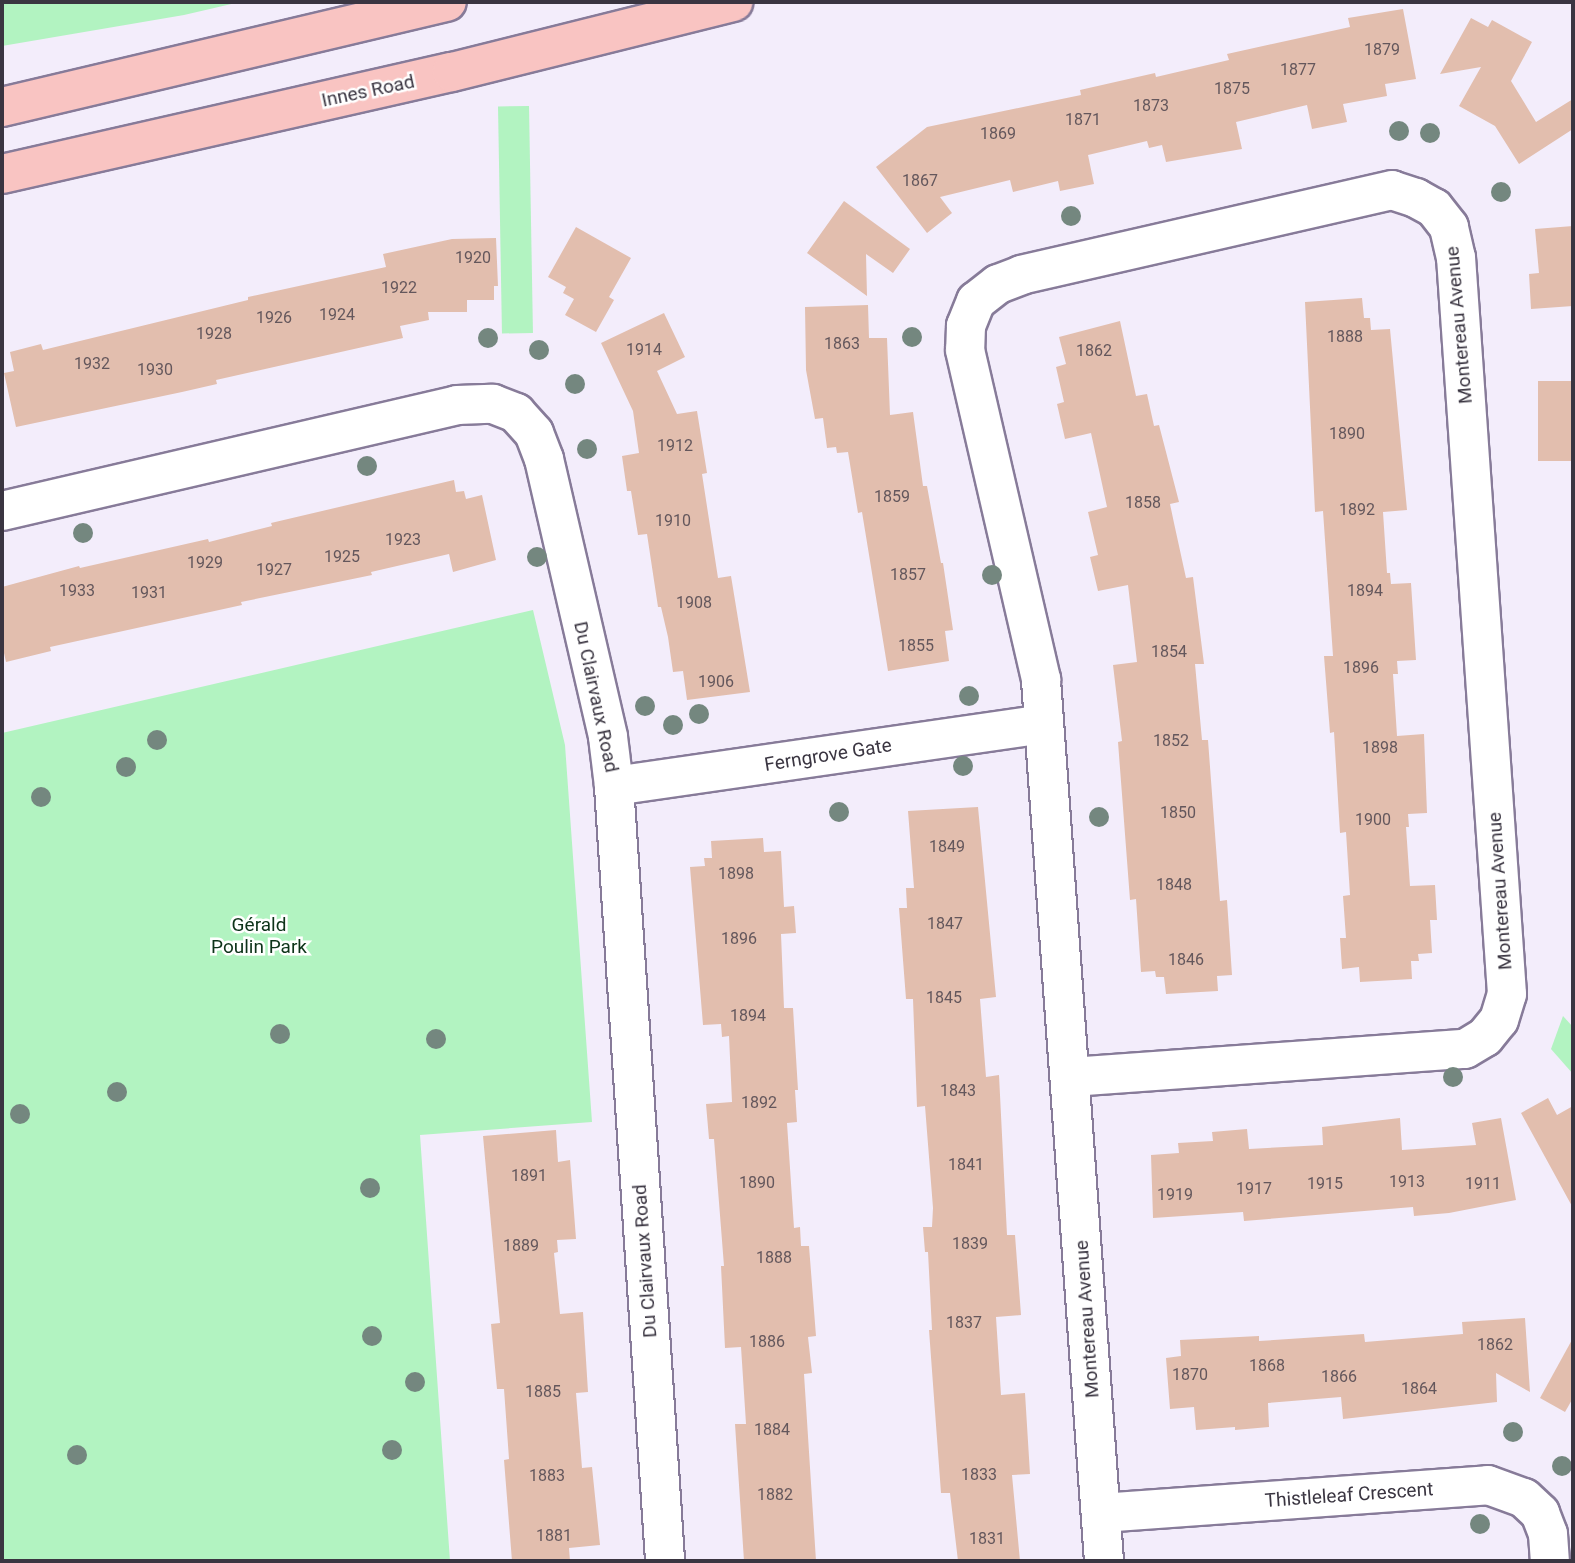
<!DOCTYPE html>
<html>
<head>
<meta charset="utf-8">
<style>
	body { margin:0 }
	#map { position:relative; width:1575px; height:1563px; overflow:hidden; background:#f3edfb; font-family:Roboto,sans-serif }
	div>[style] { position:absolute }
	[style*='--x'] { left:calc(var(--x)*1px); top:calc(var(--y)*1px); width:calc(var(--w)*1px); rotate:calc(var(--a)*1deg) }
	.green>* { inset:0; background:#b2f3c1; transform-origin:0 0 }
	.building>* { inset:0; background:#e2beae; transform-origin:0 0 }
	.roads { filter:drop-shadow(2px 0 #877b99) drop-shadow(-2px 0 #877b99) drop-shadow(0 2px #877b99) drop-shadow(0 -2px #877b99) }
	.minor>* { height:38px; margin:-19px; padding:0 19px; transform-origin:19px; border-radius:19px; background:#fff }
	.major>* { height:38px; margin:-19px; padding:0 19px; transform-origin:19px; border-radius:19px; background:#f9c4c2 }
	.trees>* { width:20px; height:20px; margin:-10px; border-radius:50%; background:#74877f }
	span { translate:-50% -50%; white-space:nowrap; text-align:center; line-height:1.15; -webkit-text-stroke:5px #fff; paint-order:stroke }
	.number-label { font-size:16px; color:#64575c }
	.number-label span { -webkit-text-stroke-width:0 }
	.street-label { font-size:19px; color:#3a3541 }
	.park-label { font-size:19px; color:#0d3319 }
	.frame { position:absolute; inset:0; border:4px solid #3a3541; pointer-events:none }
</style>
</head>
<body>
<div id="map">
	<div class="green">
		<div style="clip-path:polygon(2px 2px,240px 2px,184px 15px,2px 46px)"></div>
		<div style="left:529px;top:106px;width:227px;height:31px;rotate:89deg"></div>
		<div style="clip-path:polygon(533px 610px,565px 745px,592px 1122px,420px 1135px,450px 1561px,2px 1561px,2px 733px)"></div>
		<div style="clip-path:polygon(1563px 1016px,1573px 1027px,1573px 1074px,1551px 1049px)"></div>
	</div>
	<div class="building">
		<div style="clip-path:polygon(1403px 9px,1416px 79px,1385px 84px,1387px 96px,1343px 104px,1347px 122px,1312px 129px,1307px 105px,1236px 122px,1242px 149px,1166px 162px,1162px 145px,1149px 148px,1147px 141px,1088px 155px,1094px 184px,1060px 191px,1058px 181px,1013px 192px,1010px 180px,940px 197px,952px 213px,927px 233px,876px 167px,927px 127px,1081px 95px,1080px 90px,1155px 73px,1156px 77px,1229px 60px,1227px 54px,1350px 27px,1348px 18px)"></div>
		<div style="clip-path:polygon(1471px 18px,1488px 27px,1492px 20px,1532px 42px,1511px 81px,1536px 122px,1573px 99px,1573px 129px,1519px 164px,1495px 126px,1459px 106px,1481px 67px,1440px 74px)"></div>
		<div style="clip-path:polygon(844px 201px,910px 249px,893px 273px,866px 254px,867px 296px,807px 253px)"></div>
		<div style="clip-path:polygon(1573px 226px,1573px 306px,1531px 309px,1529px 274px,1539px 273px,1535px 229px)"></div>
		<div style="clip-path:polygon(576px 227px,631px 258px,609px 297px,614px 300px,596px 332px,565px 315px,574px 299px,563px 293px,566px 287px,548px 277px)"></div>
		<div style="clip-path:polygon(496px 238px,498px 286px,494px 286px,494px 300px,467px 300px,467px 312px,428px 312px,429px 320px,400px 326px,403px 338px,216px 380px,217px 384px,182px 392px,16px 427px,4px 373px,14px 371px,10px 352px,41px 344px,43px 350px,248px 300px,248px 297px,386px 267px,383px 254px,452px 239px)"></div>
		<div style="clip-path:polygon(1362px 298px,1364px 318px,1370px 318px,1371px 330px,1390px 329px,1407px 510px,1383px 512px,1387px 573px,1390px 573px,1391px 584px,1411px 583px,1416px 660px,1397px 661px,1398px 674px,1393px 674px,1397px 736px,1424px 734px,1427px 813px,1408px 814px,1409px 827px,1406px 827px,1410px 886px,1435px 885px,1437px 920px,1430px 920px,1432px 953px,1418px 954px,1419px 961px,1411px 961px,1412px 979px,1360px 982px,1359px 967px,1342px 969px,1340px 938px,1346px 938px,1343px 896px,1350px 895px,1346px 832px,1340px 833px,1334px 732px,1330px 733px,1324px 656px,1333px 656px,1323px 511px,1315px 512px,1305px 302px)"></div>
		<div style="clip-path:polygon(868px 305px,869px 338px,887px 338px,890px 415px,913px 412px,923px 486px,927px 486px,941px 563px,943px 563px,953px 630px,945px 631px,949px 661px,888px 671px,862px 512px,858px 513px,848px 452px,837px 453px,836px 447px,827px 448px,823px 418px,815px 419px,806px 370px,805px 307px)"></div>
		<div style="clip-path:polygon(664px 313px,685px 357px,657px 371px,677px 414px,697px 411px,707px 473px,702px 474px,718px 578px,731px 576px,750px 692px,687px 700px,683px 671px,673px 672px,668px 637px,661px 607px,658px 607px,647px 534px,638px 535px,631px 491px,627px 491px,622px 456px,639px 453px,633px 411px,601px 343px)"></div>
		<div style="clip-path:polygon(1120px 321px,1136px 396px,1147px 394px,1154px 426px,1159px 425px,1179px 502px,1170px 504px,1174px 523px,1186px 578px,1193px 577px,1204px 664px,1195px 664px,1202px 740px,1208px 740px,1220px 901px,1227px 900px,1232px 975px,1217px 976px,1218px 991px,1166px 994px,1164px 977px,1156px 977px,1155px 971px,1141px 972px,1136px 899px,1130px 900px,1118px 742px,1122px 741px,1113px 665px,1137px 662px,1128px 585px,1098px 591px,1090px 557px,1098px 555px,1088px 512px,1107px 507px,1091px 433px,1065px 439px,1057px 404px,1064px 402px,1056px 367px,1066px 364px,1059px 337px)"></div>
		<div style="left:1573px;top:381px;width:80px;height:35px;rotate:90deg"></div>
		<div style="clip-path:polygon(454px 480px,456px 492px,464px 491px,466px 499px,482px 495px,496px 560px,453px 572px,449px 554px,371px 572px,372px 575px,241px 602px,242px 605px,50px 647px,51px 651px,6px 662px,2px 644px,2px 587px,79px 566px,80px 568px,208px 539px,209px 542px,272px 526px,271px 523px)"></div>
		<div style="clip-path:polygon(978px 807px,996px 997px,980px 999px,986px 1077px,999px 1075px,1007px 1235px,1015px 1235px,1021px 1315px,996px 1317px,1001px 1395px,1025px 1393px,1030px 1474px,1012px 1475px,1020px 1561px,958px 1561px,950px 1493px,941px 1493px,929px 1330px,932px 1330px,928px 1252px,925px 1252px,923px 1227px,932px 1227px,933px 1208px,925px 1106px,917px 1107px,913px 999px,906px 999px,899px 908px,907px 908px,906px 888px,914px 888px,908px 811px)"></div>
		<div style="clip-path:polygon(763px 838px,764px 852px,781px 851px,784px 907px,794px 906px,796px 933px,781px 934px,784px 1008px,793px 1008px,798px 1090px,795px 1090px,797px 1122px,787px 1123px,794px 1228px,800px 1227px,801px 1246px,809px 1246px,816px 1336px,808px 1337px,812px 1373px,804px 1374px,816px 1561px,744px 1561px,735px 1424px,746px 1424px,741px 1347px,725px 1348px,721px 1266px,724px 1266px,714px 1139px,709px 1139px,706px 1104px,732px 1102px,729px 1036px,722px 1037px,721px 1024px,703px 1025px,690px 867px,705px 866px,704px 858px,712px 858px,711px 841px)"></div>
		<div style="clip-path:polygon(1548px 1098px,1557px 1115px,1573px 1106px,1573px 1208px,1521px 1113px)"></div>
		<div style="clip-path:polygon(1400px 1118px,1402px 1150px,1476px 1145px,1472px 1123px,1501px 1118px,1516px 1200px,1449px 1213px,1414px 1216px,1413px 1207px,1244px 1221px,1243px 1212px,1153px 1218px,1151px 1155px,1179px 1153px,1178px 1143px,1213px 1141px,1212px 1132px,1247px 1129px,1249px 1149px,1323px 1145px,1322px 1127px)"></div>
		<div style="clip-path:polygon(556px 1130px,558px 1162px,570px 1160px,576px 1239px,557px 1240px,558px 1252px,554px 1253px,560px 1314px,583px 1312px,588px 1392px,576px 1393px,582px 1468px,592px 1467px,600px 1545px,569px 1548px,570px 1561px,512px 1561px,504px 1460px,509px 1459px,504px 1389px,497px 1389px,491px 1324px,500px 1323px,483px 1136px)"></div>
		<div style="clip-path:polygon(1525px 1318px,1530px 1392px,1496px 1373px,1497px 1402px,1343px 1419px,1341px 1397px,1268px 1403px,1269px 1427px,1235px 1430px,1235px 1427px,1196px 1430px,1194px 1407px,1170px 1409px,1166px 1358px,1181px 1356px,1180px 1340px,1259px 1336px,1259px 1341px,1364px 1334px,1365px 1342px,1463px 1334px,1462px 1322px)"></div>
		<div style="clip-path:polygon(1573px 1338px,1573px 1398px,1565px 1412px,1540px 1398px)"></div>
	</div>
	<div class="roads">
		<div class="minor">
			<div style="--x:2;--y:511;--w:467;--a:-13.1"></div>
			<div style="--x:457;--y:405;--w:36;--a:-2"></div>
			<div style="--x:493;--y:404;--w:25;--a:21"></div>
			<div style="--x:516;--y:413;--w:27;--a:48"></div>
			<div style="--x:534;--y:433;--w:28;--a:69"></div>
			<div style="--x:544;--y:459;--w:285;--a:77"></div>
			<div style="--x:608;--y:737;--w:49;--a:83"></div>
			<div style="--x:614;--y:786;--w:777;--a:86.23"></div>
			<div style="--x:614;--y:786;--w:433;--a:-8.2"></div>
			<div style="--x:1071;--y:1077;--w:395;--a:-4.1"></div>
			<div style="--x:1465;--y:1049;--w:23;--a:-31"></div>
			<div style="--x:1485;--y:1037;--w:22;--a:-51"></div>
			<div style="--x:1499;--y:1020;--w:27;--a:-73"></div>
			<div style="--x:1507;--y:994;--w:738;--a:-93.96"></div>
			<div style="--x:1456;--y:258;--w:32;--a:-103"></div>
			<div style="--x:1449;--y:227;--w:24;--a:-128"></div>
			<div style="--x:1434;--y:208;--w:21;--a:-151"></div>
			<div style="--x:1416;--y:198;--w:25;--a:-162"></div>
			<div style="--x:1392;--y:190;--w:380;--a:167.1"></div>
			<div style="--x:1022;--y:275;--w:26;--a:159"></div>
			<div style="--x:998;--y:284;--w:28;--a:142"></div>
			<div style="--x:976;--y:301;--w:27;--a:112"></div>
			<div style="--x:966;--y:326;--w:24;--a:92"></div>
			<div style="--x:965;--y:350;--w:339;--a:77"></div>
			<div style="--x:1041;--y:680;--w:883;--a:85.91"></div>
			<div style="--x:1101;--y:1513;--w:388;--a:-4.1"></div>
			<div style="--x:1488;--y:1485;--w:38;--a:20"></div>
			<div style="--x:1524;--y:1498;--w:22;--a:43"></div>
			<div style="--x:1540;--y:1513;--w:22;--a:69"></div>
			<div style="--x:1548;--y:1534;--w:27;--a:86"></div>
		</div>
		<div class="major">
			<div style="--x:2;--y:107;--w:457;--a:-13.3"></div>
			<div style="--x:2;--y:174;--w:461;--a:-12.8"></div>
			<div style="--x:452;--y:72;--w:290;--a:-14"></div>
		</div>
	</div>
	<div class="trees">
		<div style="left:1399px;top:131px"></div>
		<div style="left:1430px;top:133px"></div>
		<div style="left:1501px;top:192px"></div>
		<div style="left:1071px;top:216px"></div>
		<div style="left:912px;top:337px"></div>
		<div style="left:488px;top:338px"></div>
		<div style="left:539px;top:350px"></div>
		<div style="left:575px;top:384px"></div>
		<div style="left:587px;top:449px"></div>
		<div style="left:367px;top:466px"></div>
		<div style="left:83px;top:533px"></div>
		<div style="left:537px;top:557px"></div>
		<div style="left:992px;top:575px"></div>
		<div style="left:969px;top:696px"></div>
		<div style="left:645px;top:706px"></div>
		<div style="left:699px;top:714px"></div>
		<div style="left:673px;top:725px"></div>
		<div style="left:157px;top:740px"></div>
		<div style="left:963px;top:766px"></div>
		<div style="left:126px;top:767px"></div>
		<div style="left:41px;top:797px"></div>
		<div style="left:839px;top:812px"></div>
		<div style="left:1099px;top:817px"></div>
		<div style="left:280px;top:1034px"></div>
		<div style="left:436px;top:1039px"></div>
		<div style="left:1453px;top:1077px"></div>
		<div style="left:117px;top:1092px"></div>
		<div style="left:20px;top:1114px"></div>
		<div style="left:370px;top:1188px"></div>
		<div style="left:372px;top:1336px"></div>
		<div style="left:415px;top:1382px"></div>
		<div style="left:1513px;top:1432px"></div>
		<div style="left:392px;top:1450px"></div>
		<div style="left:77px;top:1455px"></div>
		<div style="left:1562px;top:1466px"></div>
		<div style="left:1480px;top:1524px"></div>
	</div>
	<div class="number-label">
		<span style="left:1382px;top:50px">1879</span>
		<span style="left:1298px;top:70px">1877</span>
		<span style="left:1232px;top:89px">1875</span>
		<span style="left:1151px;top:106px">1873</span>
		<span style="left:1083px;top:120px">1871</span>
		<span style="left:998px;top:134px">1869</span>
		<span style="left:920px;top:181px">1867</span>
		<span style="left:473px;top:258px">1920</span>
		<span style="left:399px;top:288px">1922</span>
		<span style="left:337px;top:315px">1924</span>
		<span style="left:274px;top:318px">1926</span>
		<span style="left:214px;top:334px">1928</span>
		<span style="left:1345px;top:337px">1888</span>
		<span style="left:842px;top:344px">1863</span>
		<span style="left:644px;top:350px">1914</span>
		<span style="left:1094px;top:351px">1862</span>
		<span style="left:92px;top:364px">1932</span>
		<span style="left:155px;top:370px">1930</span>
		<span style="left:1347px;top:434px">1890</span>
		<span style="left:675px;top:446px">1912</span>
		<span style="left:892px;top:497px">1859</span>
		<span style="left:1143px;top:503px">1858</span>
		<span style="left:1357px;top:510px">1892</span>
		<span style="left:673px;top:521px">1910</span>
		<span style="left:403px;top:540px">1923</span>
		<span style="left:342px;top:557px">1925</span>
		<span style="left:205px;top:563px">1929</span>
		<span style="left:274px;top:570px">1927</span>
		<span style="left:908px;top:575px">1857</span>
		<span style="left:77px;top:591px">1933</span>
		<span style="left:1365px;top:591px">1894</span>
		<span style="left:149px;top:593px">1931</span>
		<span style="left:694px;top:603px">1908</span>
		<span style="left:916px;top:646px">1855</span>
		<span style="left:1169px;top:652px">1854</span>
		<span style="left:1361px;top:668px">1896</span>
		<span style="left:716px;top:682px">1906</span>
		<span style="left:1171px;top:741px">1852</span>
		<span style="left:1380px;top:748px">1898</span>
		<span style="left:1178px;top:813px">1850</span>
		<span style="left:1373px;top:820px">1900</span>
		<span style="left:947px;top:847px">1849</span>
		<span style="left:736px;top:874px">1898</span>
		<span style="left:1174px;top:885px">1848</span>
		<span style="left:945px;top:924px">1847</span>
		<span style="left:739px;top:939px">1896</span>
		<span style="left:1186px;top:960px">1846</span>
		<span style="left:944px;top:998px">1845</span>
		<span style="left:748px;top:1016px">1894</span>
		<span style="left:958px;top:1091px">1843</span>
		<span style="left:759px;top:1103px">1892</span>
		<span style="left:966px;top:1165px">1841</span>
		<span style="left:529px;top:1176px">1891</span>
		<span style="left:1407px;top:1182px">1913</span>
		<span style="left:757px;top:1183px">1890</span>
		<span style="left:1325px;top:1184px">1915</span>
		<span style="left:1483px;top:1184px">1911</span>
		<span style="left:1254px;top:1189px">1917</span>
		<span style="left:1175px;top:1195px">1919</span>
		<span style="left:970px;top:1244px">1839</span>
		<span style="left:521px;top:1246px">1889</span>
		<span style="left:774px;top:1258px">1888</span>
		<span style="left:964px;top:1323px">1837</span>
		<span style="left:767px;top:1342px">1886</span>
		<span style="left:1495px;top:1345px">1862</span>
		<span style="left:1267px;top:1366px">1868</span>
		<span style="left:1190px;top:1375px">1870</span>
		<span style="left:1339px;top:1377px">1866</span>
		<span style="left:1419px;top:1389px">1864</span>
		<span style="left:543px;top:1392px">1885</span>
		<span style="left:772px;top:1430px">1884</span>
		<span style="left:979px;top:1475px">1833</span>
		<span style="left:547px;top:1476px">1883</span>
		<span style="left:775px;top:1495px">1882</span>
		<span style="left:554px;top:1536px">1881</span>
		<span style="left:987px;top:1539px">1831</span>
	</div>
	<div class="street-label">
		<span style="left:368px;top:91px;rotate:-12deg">Innes Road</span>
		<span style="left:1459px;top:325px;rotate:-95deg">Montereau Avenue</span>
		<span style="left:596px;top:697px;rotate:78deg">Du Clairvaux Road</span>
		<span style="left:828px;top:755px;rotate:-9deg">Ferngrove Gate</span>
		<span style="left:1500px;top:891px;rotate:-94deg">Montereau Avenue</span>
		<span style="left:645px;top:1261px;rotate:-94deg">Du Clairvaux Road</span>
		<span style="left:1087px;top:1319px;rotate:-94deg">Montereau Avenue</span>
		<span style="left:1349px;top:1495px;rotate:-4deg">Thistleleaf Crescent</span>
	</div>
	<div class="park-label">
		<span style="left:259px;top:936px">Gérald<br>Poulin Park</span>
	</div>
	<div class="frame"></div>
</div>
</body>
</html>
